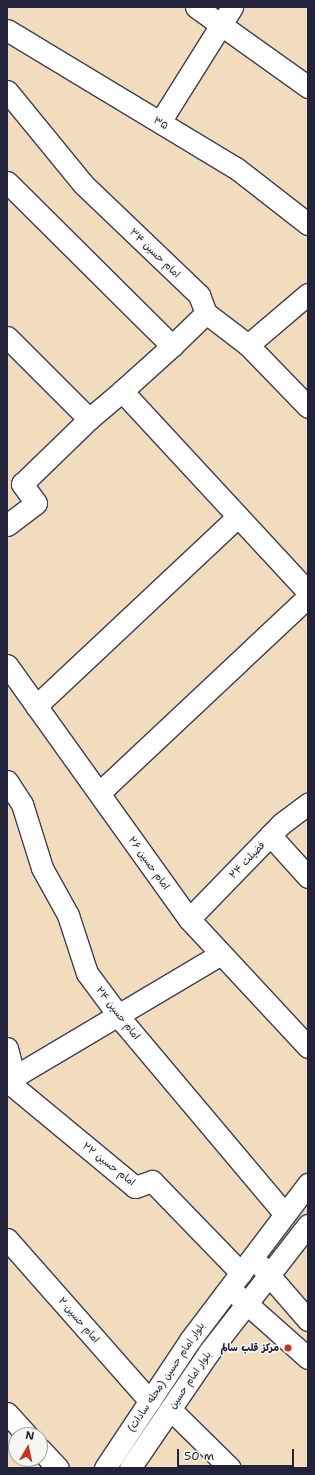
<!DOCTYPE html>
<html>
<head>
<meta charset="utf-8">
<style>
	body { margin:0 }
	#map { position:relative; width:315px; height:1475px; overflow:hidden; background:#f1ddbe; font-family:"Shantell Sans","Playpen Sans Arabic",sans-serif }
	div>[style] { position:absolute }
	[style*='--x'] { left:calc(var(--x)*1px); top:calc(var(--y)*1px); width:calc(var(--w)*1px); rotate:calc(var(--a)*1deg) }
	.roads { filter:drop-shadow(1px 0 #413e4f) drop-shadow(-1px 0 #413e4f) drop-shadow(0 1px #413e4f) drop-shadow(0 -1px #413e4f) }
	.minor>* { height:21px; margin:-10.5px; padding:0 10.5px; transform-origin:10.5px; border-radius:10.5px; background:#fff }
	.dots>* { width:11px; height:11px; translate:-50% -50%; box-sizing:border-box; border:2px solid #f6f6f2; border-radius:50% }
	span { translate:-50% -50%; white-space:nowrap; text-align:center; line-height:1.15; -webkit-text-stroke:3px #f6f6f2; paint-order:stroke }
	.street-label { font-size:10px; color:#22223b }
	.poi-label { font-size:10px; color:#22223b; font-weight:700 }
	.right { translate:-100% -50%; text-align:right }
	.frame { position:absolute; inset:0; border:8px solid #22223b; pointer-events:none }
	.north { position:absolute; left:8px; top:1427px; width:40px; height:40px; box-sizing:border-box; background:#f6f6f2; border:1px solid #a1a1a9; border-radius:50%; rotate:9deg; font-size:11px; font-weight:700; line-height:16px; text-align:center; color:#22223b }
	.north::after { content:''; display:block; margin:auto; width:14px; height:18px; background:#c8321e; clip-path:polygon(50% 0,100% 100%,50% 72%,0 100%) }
	.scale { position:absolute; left:177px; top:1449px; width:117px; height:18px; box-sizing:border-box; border:2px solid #22223b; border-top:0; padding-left:5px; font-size:12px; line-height:14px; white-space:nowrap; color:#22223b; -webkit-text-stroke:3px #f6f6f2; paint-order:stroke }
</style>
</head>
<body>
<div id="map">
	<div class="roads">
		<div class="minor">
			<div style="--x:196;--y:7;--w:138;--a:35.5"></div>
			<div style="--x:7;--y:30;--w:267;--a:31.1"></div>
			<div style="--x:236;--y:168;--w:91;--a:37.9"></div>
			<div style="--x:7;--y:91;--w:120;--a:50.7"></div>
			<div style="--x:83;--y:184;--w:161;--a:43.7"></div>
			<div style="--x:199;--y:295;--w:19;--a:69"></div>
			<div style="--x:206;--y:313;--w:53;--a:37.3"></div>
			<div style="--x:248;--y:345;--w:86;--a:45.9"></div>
			<div style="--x:160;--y:122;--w:136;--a:-57.9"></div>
			<div style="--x:7;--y:182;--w:233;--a:44.8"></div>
			<div style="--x:172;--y:346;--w:67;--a:138"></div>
			<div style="--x:7;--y:337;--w:116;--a:45"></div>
			<div style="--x:89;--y:419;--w:43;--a:-40.3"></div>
			<div style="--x:122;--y:391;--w:274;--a:47.2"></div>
			<div style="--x:248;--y:345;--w:79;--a:-40.4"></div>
			<div style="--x:172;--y:346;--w:47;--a:-44.1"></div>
			<div style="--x:7;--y:525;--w:36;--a:-37"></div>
			<div style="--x:36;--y:503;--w:24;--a:-126"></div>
			<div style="--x:22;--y:484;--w:93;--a:-44.1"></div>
			<div style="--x:7;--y:665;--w:312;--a:54.4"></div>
			<div style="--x:189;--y:919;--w:175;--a:47.1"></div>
			<div style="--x:36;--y:706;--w:277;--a:-43.2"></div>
			<div style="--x:7;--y:781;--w:27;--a:57"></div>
			<div style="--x:22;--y:804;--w:67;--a:72.6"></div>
			<div style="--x:42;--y:868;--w:54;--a:61"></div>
			<div style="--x:68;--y:915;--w:61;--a:71.9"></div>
			<div style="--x:87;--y:973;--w:62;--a:53.5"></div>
			<div style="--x:124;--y:1023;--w:248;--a:49.9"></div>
			<div style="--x:99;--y:793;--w:287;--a:-43.2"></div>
			<div style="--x:270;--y:835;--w:57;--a:47.9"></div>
			<div style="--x:189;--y:919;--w:132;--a:-45.9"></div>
			<div style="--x:281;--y:824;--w:34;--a:-37"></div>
			<div style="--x:7;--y:1048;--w:16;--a:76"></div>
			<div style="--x:11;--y:1064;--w:17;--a:103"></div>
			<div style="--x:7;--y:1081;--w:166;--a:39.6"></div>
			<div style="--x:135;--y:1187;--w:18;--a:-19"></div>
			<div style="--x:152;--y:1181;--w:128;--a:45.9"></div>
			<div style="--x:7;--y:1081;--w:249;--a:-30.7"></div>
			<div style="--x:7;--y:1239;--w:216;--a:48.6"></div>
			<div style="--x:261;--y:1266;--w:72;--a:49"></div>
			<div style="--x:237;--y:1295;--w:95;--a:41.6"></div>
			<div style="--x:170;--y:1409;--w:84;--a:44.5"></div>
			<div style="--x:7;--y:1413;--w:30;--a:48"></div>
			<div style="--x:40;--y:1449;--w:26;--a:47"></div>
			<div style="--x:105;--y:1468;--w:154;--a:-56.4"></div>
			<div style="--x:190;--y:1340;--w:196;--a:-52.9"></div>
			<div style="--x:130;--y:1468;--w:140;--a:-55.7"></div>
			<div style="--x:209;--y:1352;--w:161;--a:-52.1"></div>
		</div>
	</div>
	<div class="dots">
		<div style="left:288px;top:1348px;background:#c8321e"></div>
	</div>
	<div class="street-label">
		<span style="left:161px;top:123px;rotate:31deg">۳۵</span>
		<span style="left:155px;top:253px;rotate:44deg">امام حسین ۳۴</span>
		<span style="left:247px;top:860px;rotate:-46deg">فضیلت ۲۴</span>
		<span style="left:149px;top:863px;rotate:54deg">امام حسین ۲۶</span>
		<span style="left:118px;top:1013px;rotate:52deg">امام حسین ۲۴</span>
		<span style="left:109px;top:1164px;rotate:38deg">امام حسین ۲۲</span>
		<span style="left:79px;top:1320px;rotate:49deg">امام حسین۲۰</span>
		<span style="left:166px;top:1377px;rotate:-56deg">بلوار امام حسین (محله سادات)</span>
		<span style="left:190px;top:1380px;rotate:-56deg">بلوار امام حسین</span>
	</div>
	<div class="poi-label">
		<span class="right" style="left:279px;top:1348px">مرکز قلب سالم</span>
	</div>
	<div class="frame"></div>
	<div class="north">N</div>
	<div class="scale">50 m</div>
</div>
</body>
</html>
